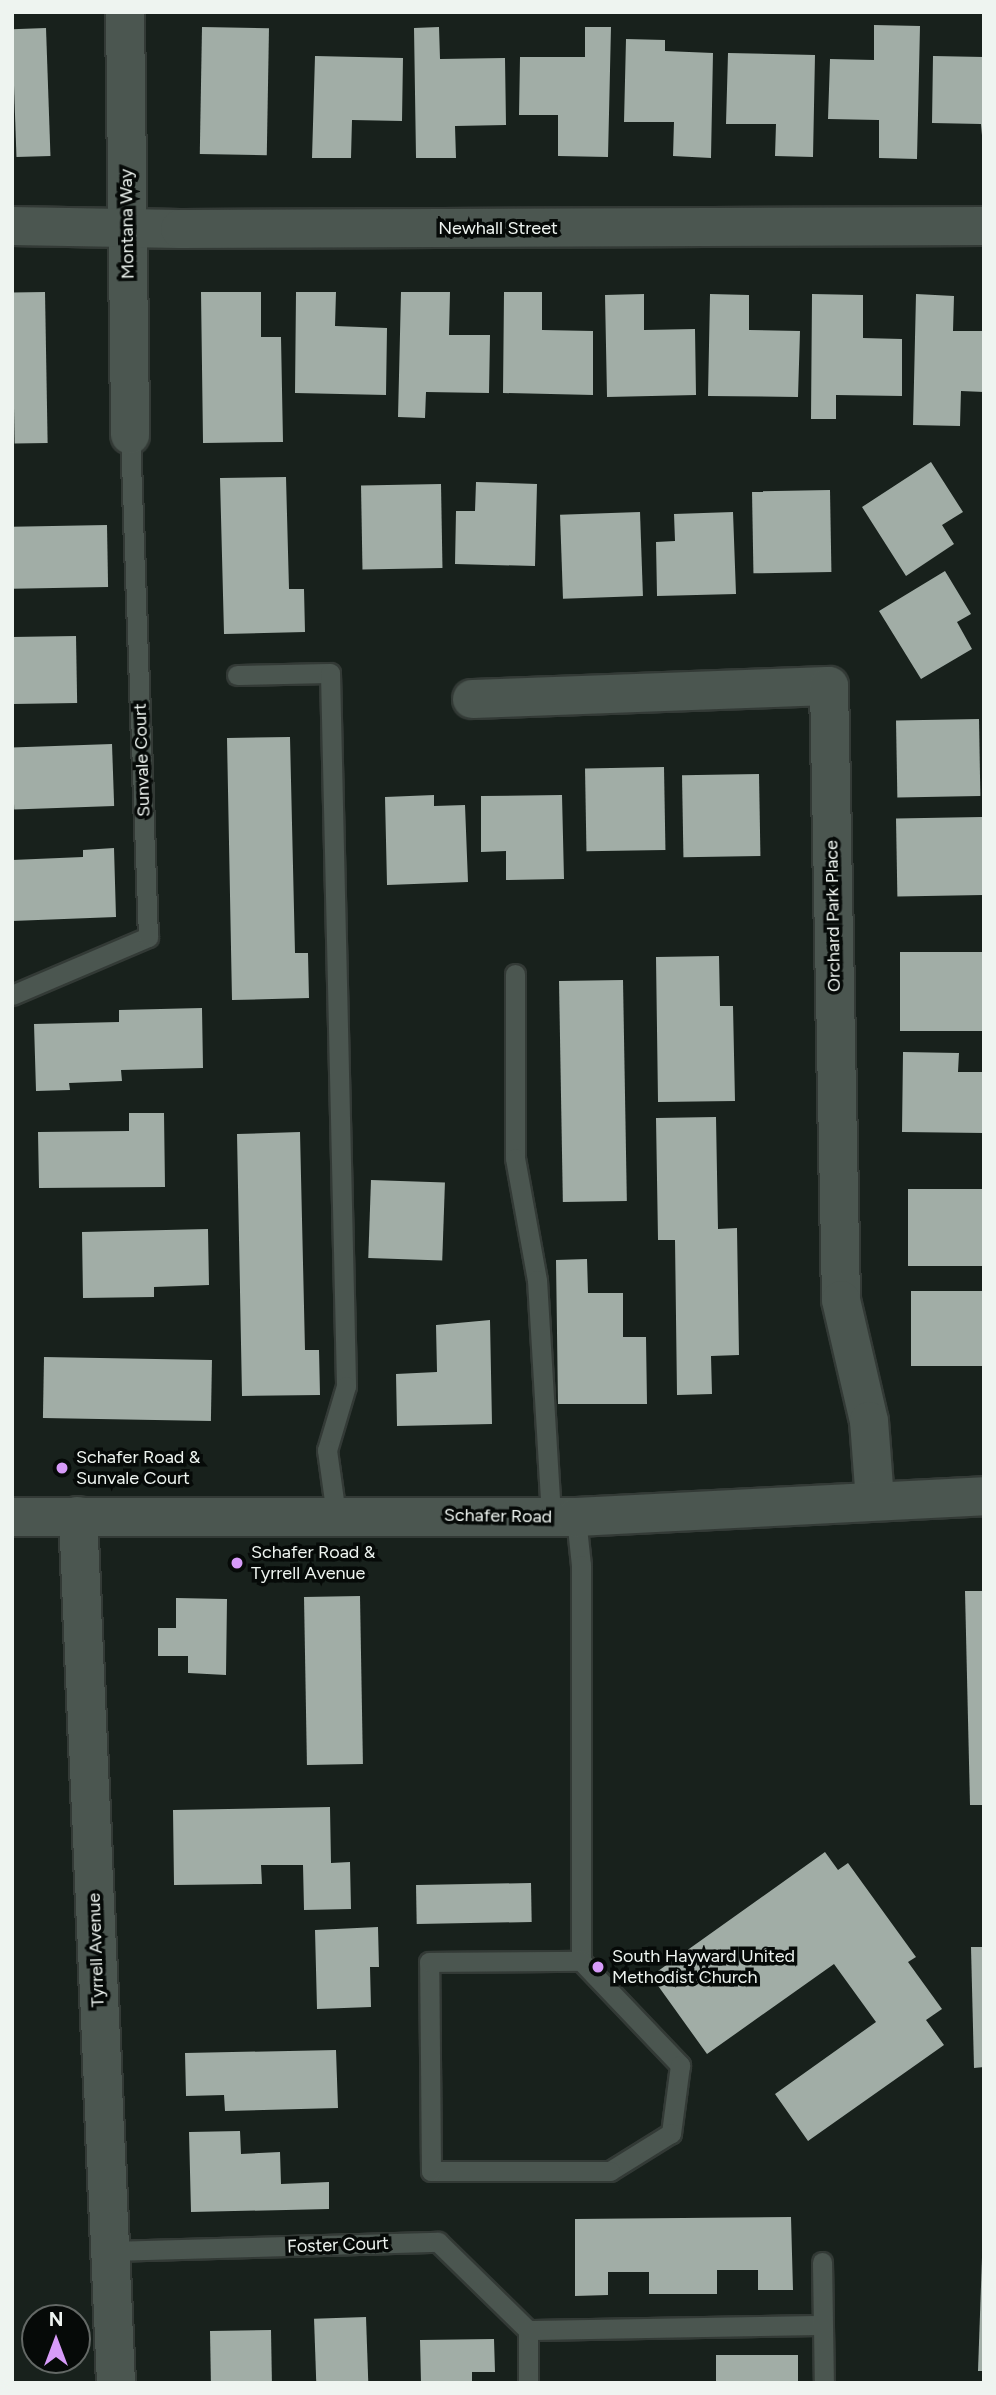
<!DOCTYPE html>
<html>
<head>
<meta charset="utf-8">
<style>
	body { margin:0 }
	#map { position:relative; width:996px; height:2395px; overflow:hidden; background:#18211c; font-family:Figtree,sans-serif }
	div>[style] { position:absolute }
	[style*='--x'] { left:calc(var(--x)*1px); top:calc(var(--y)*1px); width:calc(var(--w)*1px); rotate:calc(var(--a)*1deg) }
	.building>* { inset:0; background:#a1ada6; transform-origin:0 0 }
	.roads { filter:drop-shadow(2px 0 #333a36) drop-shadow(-2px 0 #333a36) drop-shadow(0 2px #333a36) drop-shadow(0 -2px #333a36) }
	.lane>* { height:19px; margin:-9.5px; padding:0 9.5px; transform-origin:9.5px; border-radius:9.5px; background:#4b5650 }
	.street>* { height:38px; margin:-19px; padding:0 19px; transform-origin:19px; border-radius:19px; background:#4b5650 }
	.secondary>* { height:38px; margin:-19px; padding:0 19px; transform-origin:19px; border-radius:19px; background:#4b5650 }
	.dots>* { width:19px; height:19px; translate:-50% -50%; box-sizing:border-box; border:4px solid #060a08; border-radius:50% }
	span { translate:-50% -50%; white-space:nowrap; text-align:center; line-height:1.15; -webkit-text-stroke:7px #060a08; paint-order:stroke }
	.street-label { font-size:18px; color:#eef4f0 }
	.poi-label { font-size:18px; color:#eef4f0 }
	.left { translate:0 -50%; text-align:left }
	.frame { position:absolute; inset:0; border:14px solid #eef4f0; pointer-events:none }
	.north { position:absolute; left:21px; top:2304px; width:70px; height:70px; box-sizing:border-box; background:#060a08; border:2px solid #636865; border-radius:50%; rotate:0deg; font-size:19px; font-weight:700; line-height:28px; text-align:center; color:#eef4f0 }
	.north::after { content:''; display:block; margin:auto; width:24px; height:32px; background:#d79bf9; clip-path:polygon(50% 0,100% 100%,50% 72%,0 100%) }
</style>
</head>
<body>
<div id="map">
	<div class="building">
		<div style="clip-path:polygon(874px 25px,920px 26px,917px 159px,879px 158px,879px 120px,828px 119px,830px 59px,874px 60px)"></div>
		<div style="left:202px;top:27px;width:67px;height:127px;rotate:1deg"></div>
		<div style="clip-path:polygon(439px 27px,440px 59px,505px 58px,506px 125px,455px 126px,456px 158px,416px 158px,414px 28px)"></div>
		<div style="clip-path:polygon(585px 27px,611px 27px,608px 157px,558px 156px,558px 115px,519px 115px,520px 57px,585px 57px)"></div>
		<div style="left:46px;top:28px;width:128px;height:34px;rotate:88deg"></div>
		<div style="clip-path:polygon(626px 39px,665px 40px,665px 51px,713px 53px,711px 158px,673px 156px,674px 122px,624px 122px)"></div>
		<div style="clip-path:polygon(728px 53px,815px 55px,813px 157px,775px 156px,776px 124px,726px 124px)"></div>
		<div style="clip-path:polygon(315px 56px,403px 58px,402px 121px,352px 120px,351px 158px,312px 158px)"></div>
		<div style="clip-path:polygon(933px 56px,984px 57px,984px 158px,981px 124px,932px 123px)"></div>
		<div style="left:45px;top:292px;width:151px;height:33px;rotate:89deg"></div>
		<div style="clip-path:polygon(201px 292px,261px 292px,261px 337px,281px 337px,283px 442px,203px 443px)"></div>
		<div style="clip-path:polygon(296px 292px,336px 292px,335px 326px,387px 328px,386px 395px,295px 393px)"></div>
		<div style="clip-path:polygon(401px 292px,450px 292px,449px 335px,490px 335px,489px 393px,426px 392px,425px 418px,398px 417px)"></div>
		<div style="clip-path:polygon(504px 292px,542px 292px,542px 330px,593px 331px,593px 395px,503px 393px)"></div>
		<div style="clip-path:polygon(644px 294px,644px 330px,695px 329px,696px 395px,607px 397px,605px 295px)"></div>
		<div style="clip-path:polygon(710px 294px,749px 295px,749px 330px,800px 331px,798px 397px,708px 396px)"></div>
		<div style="clip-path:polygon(812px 294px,863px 295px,863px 338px,902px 339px,902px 396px,836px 395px,836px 419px,811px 419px)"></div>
		<div style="clip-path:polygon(916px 294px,954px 296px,953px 331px,984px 331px,984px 392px,961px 391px,960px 426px,913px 425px)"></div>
		<div style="clip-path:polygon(931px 462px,963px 512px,942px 525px,954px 544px,906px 576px,862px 507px)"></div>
		<div style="clip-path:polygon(286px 477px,289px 589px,304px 589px,305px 632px,224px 634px,220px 478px)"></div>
		<div style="clip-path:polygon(476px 482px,537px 484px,535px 566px,455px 564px,456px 511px,475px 511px)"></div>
		<div style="left:441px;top:484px;width:84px;height:80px;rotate:89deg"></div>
		<div style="left:830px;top:490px;width:82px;height:78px;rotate:89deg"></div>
		<div style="left:640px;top:512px;width:84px;height:80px;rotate:88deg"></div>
		<div style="clip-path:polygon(733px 512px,736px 594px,657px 596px,656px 542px,675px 541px,674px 514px)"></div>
		<div style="left:107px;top:525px;width:62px;height:95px;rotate:89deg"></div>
		<div style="clip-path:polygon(945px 571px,971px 614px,957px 622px,972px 649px,921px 679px,879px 611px)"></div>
		<div style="left:76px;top:636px;width:67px;height:64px;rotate:89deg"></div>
		<div style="left:979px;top:719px;width:77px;height:83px;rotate:89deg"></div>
		<div style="clip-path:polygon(290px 737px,295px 953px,308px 953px,309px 998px,232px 1000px,227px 738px)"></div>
		<div style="left:112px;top:744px;width:62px;height:100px;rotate:88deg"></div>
		<div style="left:664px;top:767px;width:83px;height:79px;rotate:89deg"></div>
		<div style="left:759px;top:774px;width:82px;height:77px;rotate:89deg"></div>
		<div style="clip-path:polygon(434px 795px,434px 806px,465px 805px,468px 882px,387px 885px,385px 797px)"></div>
		<div style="clip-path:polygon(562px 795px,564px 879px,506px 880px,506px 851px,481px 852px,481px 796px)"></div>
		<div style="left:982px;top:817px;width:78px;height:86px;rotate:89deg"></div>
		<div style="clip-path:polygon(114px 848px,116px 917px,12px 921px,12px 860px,83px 857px,83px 850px)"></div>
		<div style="left:984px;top:952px;width:79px;height:84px;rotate:90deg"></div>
		<div style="clip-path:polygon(719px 956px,720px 1006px,733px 1006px,735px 1101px,658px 1102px,656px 957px)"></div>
		<div style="left:623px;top:980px;width:221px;height:64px;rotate:89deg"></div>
		<div style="clip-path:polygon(202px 1008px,203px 1068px,121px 1070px,122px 1081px,69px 1083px,70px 1090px,36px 1091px,34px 1024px,119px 1022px,119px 1010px)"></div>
		<div style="clip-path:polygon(903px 1052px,959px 1053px,958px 1072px,984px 1072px,984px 1133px,902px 1132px)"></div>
		<div style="clip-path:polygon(129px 1113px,164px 1113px,165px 1187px,39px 1188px,38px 1132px,129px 1131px)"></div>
		<div style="clip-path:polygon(716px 1117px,718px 1229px,737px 1228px,739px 1355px,711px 1356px,712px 1394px,677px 1395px,675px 1240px,658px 1240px,656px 1118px)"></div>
		<div style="clip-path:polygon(300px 1132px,305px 1350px,319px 1350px,320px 1395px,242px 1396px,237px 1134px)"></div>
		<div style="left:371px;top:1180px;width:74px;height:78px;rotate:2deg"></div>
		<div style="left:984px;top:1189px;width:77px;height:76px;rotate:90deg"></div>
		<div style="clip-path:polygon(208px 1229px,209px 1285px,154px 1287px,154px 1297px,83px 1298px,82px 1232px)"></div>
		<div style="clip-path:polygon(587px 1259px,588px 1293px,623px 1293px,623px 1337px,646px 1337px,647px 1404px,558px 1404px,556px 1260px)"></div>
		<div style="left:984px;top:1291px;width:75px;height:73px;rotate:90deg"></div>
		<div style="clip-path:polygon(490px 1320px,492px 1424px,397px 1426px,396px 1374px,437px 1372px,436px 1325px)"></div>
		<div style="left:44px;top:1357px;width:168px;height:61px;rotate:1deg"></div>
		<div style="clip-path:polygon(965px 1591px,984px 1591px,984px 1805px,970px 1805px)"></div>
		<div style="left:360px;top:1596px;width:168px;height:56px;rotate:89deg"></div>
		<div style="clip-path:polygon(176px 1598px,227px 1599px,226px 1675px,188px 1673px,188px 1656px,158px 1656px,158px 1628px,176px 1628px)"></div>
		<div style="clip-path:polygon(330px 1807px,331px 1863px,350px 1862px,351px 1909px,304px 1910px,303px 1865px,261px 1865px,262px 1884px,174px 1885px,173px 1810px)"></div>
		<div style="clip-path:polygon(825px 1852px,838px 1870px,848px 1863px,916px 1957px,908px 1962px,942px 2009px,926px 2020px,944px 2045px,808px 2141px,775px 2094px,876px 2022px,834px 1964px,707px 2054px,651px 1976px)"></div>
		<div style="left:531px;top:1883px;width:39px;height:115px;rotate:89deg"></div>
		<div style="clip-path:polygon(378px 1927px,379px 1967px,370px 1967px,371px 2007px,317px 2009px,315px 1930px)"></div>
		<div style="clip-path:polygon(971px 1947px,984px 1947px,984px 2067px,974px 2068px)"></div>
		<div style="clip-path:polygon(336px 2050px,338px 2108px,225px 2111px,224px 2095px,186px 2096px,185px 2053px)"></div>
		<div style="clip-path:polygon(240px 2131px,241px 2154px,280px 2152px,281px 2184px,329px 2182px,329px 2209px,191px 2212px,189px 2132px)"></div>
		<div style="clip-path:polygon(791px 2217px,793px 2290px,758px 2290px,758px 2270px,717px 2270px,717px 2294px,649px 2294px,649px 2272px,608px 2272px,608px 2295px,575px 2296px,575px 2219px)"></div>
		<div style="clip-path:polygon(982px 2258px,984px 2258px,984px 2371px,978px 2371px)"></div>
		<div style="left:366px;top:2317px;width:66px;height:52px;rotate:88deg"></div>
		<div style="left:271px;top:2330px;width:53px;height:61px;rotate:89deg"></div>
		<div style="clip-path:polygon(494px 2339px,495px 2372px,472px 2372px,472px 2383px,421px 2383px,420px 2340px)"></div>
		<div style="left:798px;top:2355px;width:28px;height:82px;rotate:90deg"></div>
	</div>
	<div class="roads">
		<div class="lane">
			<div style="--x:237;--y:675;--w:93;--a:-1.2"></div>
			<div style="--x:330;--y:673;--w:713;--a:88.71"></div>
			<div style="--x:346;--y:1386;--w:67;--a:106.5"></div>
			<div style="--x:327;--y:1450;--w:66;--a:82.1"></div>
			<div style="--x:515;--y:974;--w:184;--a:90"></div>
			<div style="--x:515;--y:1158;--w:124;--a:79.8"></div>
			<div style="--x:537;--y:1280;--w:237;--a:86.6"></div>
			<div style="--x:12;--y:995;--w:148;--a:-23.1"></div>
			<div style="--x:148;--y:937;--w:502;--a:-92.05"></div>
			<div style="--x:576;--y:1517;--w:48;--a:84.1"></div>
			<div style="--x:581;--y:1565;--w:396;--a:90"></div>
			<div style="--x:581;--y:1961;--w:144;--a:46.4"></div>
			<div style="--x:680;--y:2065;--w:69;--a:97.5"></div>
			<div style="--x:671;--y:2133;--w:72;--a:148.1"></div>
			<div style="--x:610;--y:2171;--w:179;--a:180"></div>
			<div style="--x:431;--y:2171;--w:209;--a:-90.5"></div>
			<div style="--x:429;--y:1962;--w:152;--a:-0.4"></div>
			<div style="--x:111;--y:2251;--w:327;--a:-1.6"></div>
			<div style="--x:438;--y:2242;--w:126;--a:44.4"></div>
			<div style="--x:528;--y:2330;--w:294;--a:-1"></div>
			<div style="--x:822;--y:2262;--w:121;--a:89.1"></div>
			<div style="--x:528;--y:2330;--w:53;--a:90"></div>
		</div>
		<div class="street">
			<div style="--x:125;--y:12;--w:423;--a:89.3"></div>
			<div style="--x:12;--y:226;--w:168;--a:1"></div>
			<div style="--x:180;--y:229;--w:804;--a:-0.21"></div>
			<div style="--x:472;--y:699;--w:357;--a:-2.1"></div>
			<div style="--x:829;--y:686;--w:614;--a:88.88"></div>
			<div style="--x:841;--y:1300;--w:124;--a:77"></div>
			<div style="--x:869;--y:1421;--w:79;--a:85.7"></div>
			<div style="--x:78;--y:1516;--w:868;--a:87.49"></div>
		</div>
		<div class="secondary">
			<div style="--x:12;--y:1517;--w:564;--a:0"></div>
			<div style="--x:576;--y:1517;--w:409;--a:-2.9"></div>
		</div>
	</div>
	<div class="dots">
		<div style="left:62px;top:1468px;background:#d79bf9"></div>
		<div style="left:237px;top:1563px;background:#d79bf9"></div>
		<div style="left:598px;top:1967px;background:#d79bf9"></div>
	</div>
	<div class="street-label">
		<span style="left:127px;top:224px;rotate:-91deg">Montana Way</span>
		<span style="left:498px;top:228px">Newhall Street</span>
		<span style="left:142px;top:760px;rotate:-92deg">Sunvale Court</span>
		<span style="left:833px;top:916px;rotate:-91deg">Orchard Park Place</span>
		<span style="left:498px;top:1516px;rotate:1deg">Schafer Road</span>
		<span style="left:96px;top:1950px;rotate:-92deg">Tyrrell Avenue</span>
		<span style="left:338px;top:2245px;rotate:-2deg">Foster Court</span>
	</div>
	<div class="poi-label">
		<span class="left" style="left:76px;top:1468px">Schafer Road &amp;<br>Sunvale Court</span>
		<span class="left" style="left:251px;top:1563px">Schafer Road &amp;<br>Tyrrell Avenue</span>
		<span class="left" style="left:612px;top:1967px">South Hayward United<br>Methodist Church</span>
	</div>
	<div class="frame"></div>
	<div class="north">N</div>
</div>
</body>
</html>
